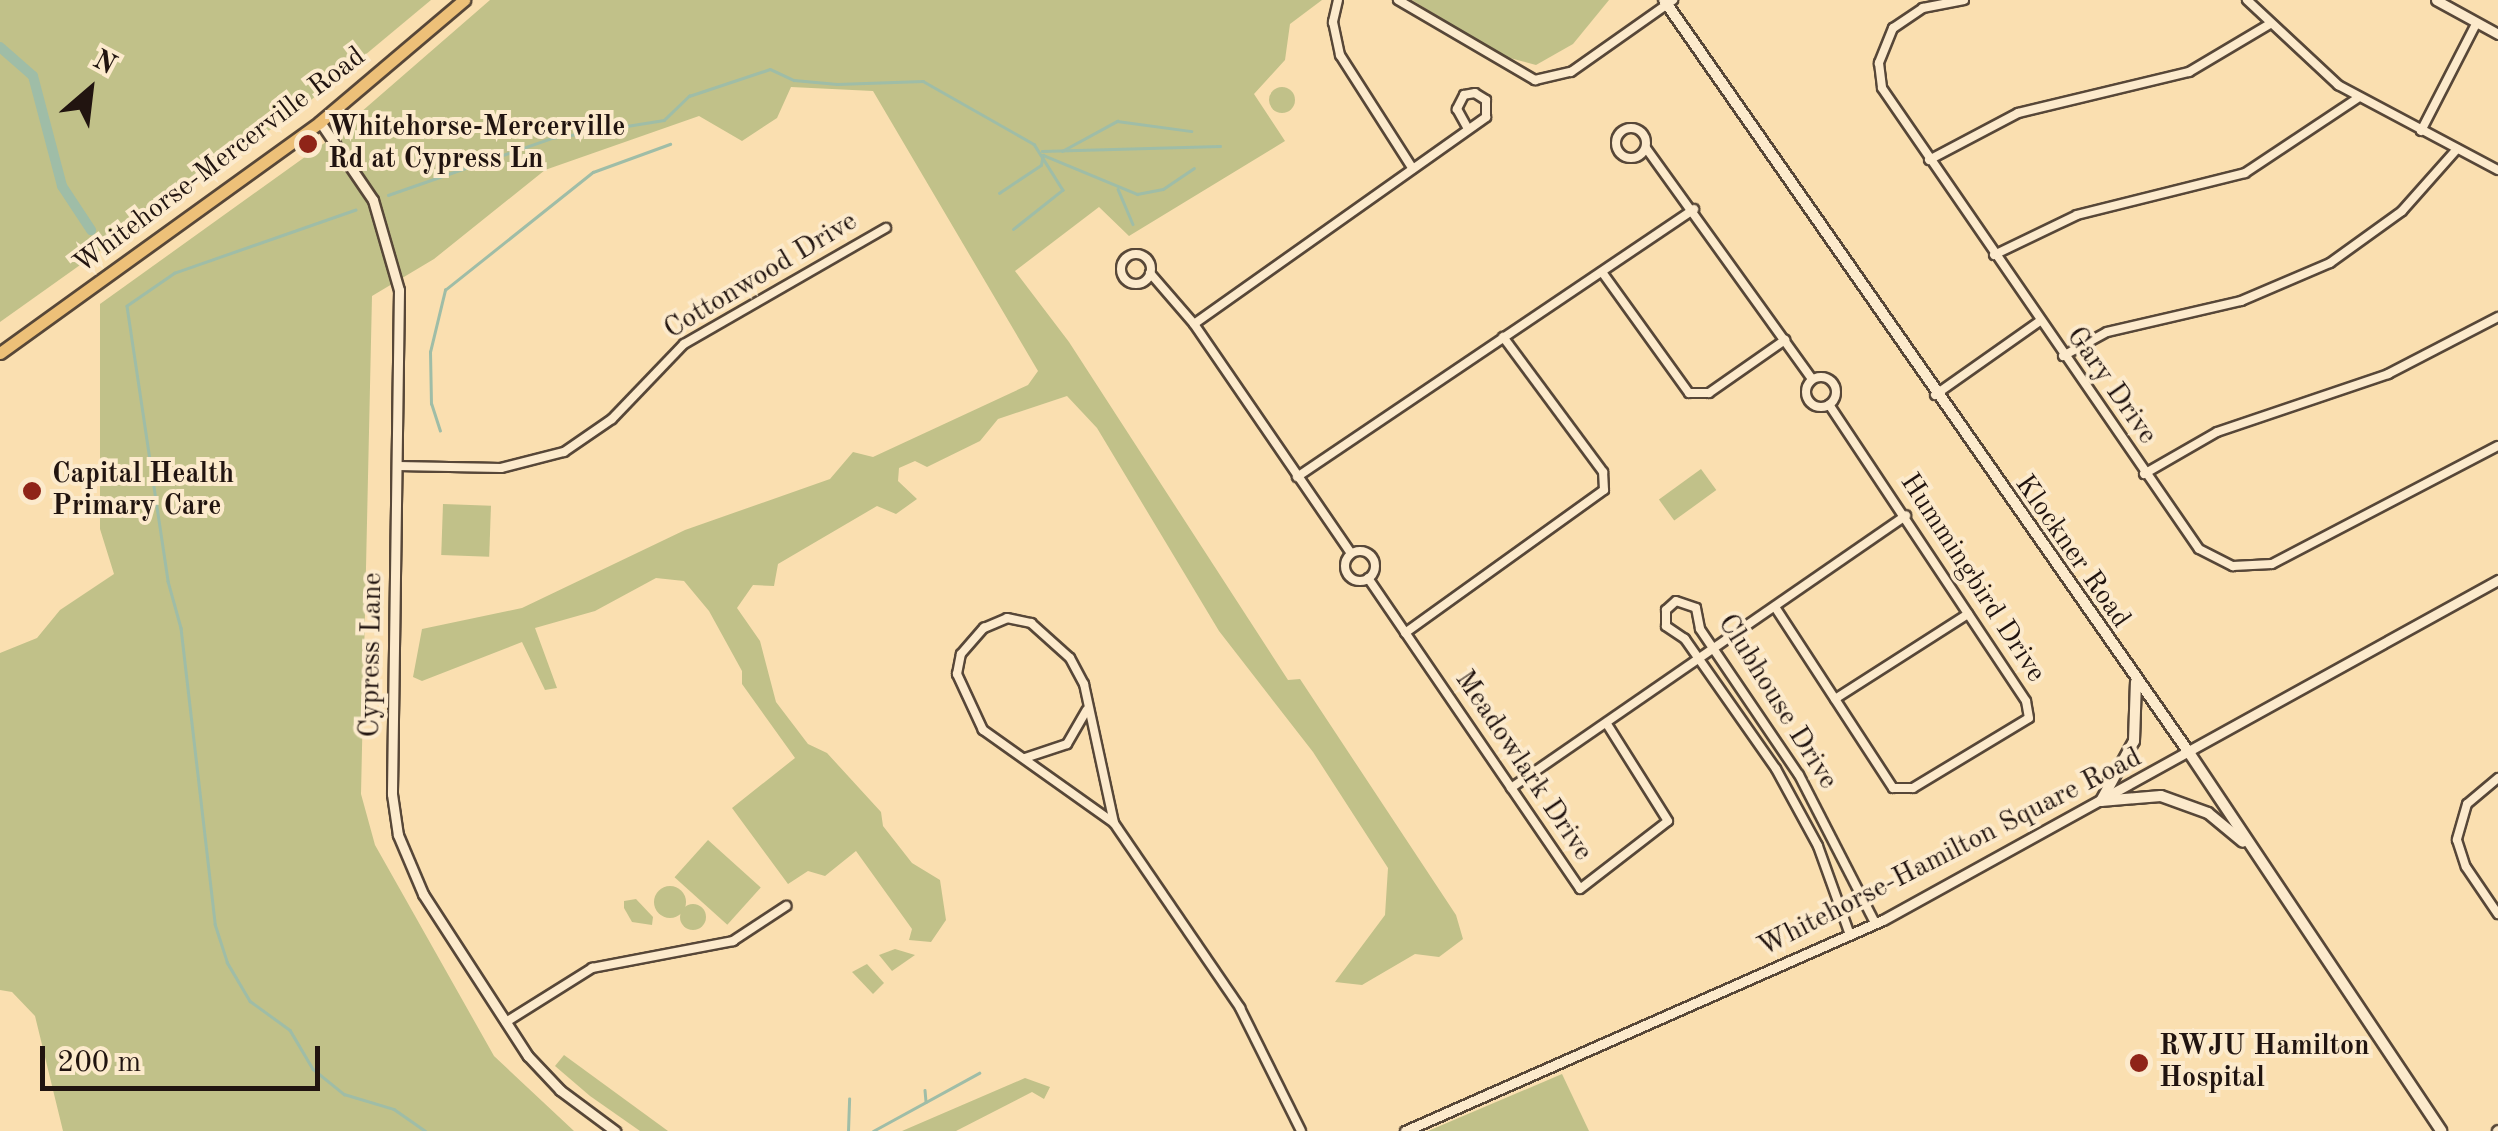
<!DOCTYPE html>
<html>
<head>
<meta charset="utf-8">
<style>
	body { margin:0 }
	#map { position:relative; width:2498px; height:1131px; overflow:hidden; background:#fadfb0; font-family:"Old Standard TT",serif }
	div>[style] { position:absolute }
	[style*='--x'] { left:calc(var(--x)*1px); top:calc(var(--y)*1px); width:calc(var(--w)*1px); rotate:calc(var(--a)*1deg) }
	.green>* { inset:0; background:#c1c189; transform-origin:0 0 }
	.round { border-radius:50% }
	.stream>* { height:2.5px; margin:-1.25px; padding:0 1.25px; transform-origin:1.25px; border-radius:1.25px; background:#9fbda7 }
	.canal>* { height:10px; margin:-5px; padding:0 5px; transform-origin:5px; border-radius:5px; background:#9fbda7 }
	.roads { filter:drop-shadow(2px 0 #574738) drop-shadow(-2px 0 #574738) drop-shadow(0 2px #574738) drop-shadow(0 -2px #574738) }
	.minor>* { height:8px; margin:-4px; padding:0 4px; transform-origin:4px; border-radius:4px; background:#fceacc }
	.minor>.ring { margin:-4px; padding:0; box-sizing:content-box; background:none; border:8px solid #fceacc; border-radius:50% }
	.tertiary>* { height:9px; margin:-4.5px; padding:0 4.5px; transform-origin:4.5px; border-radius:4.5px; background:#fceacc }
	.secondary>* { height:10px; margin:-5px; padding:0 5px; transform-origin:5px; border-radius:5px; background:#fceacc }
	.primary>* { height:11px; margin:-5.5px; padding:0 5.5px; transform-origin:5.5px; border-radius:5.5px; background:#edc078 }
	.dots>* { width:28px; height:28px; translate:-50% -50%; box-sizing:border-box; border:5px solid #fceacc; border-radius:50% }
	span { translate:-50% -50%; white-space:nowrap; text-align:center; line-height:1.15; -webkit-text-stroke:8px #fceacc; paint-order:stroke }
	.poi-label { font-size:28px; color:#211410; font-weight:700 }
	.left { translate:0 -50%; text-align:left }
	.street-label { font-size:28px; color:#211410 }
	.north { position:absolute; left:40px; top:40px; width:100px; height:100px; -webkit-text-stroke:8px #fceacc; paint-order:stroke; rotate:28deg; font-size:28px; font-weight:700; line-height:40px; text-align:center; color:#211410 }
	.north::after { content:''; display:block; margin:auto; width:35px; height:45px; background:#211410; clip-path:polygon(50% 0,100% 100%,50% 72%,0 100%) }
	.scale { position:absolute; left:40px; top:1046px; width:280px; height:45px; box-sizing:border-box; border:5px solid #211410; border-top:0; padding-left:12px; font-size:30px; line-height:35px; white-space:nowrap; color:#211410; -webkit-text-stroke:8px #fceacc; paint-order:stroke }
</style>
</head>
<body>
<div id="map">
	<div class="green">
		<div style="clip-path:polygon(0 0,431px 0,305px 105px,0 322px)"></div>
		<div style="clip-path:polygon(490px 0,1322px 0,1290px 24px,1285px 60px,1254px 94px,1285px 141px,1129px 236px,1099px 207px,1015px 271px,1069px 342px,1288px 680px,1300px 679px,1456px 915px,1463px 939px,1439px 957px,1415px 954px,1362px 985px,1335px 982px,1385px 915px,1388px 868px,1313px 752px,1219px 631px,1097px 428px,1067px 396px,998px 419px,980px 441px,927px 467px,915px 461px,899px 468px,898px 481px,917px 499px,896px 514px,877px 506px,778px 564px,774px 586px,753px 585px,737px 608px,760px 641px,776px 702px,808px 744px,827px 753px,881px 812px,883px 826px,912px 863px,940px 880px,946px 920px,931px 942px,909px 940px,912px 929px,856px 851px,825px 876px,808px 871px,788px 884px,732px 808px,795px 758px,742px 684px,742px 671px,709px 611px,684px 581px,656px 578px,595px 611px,535px 628px,557px 688px,545px 690px,522px 642px,422px 681px,413px 677px,422px 629px,522px 608px,685px 530px,830px 479px,853px 452px,873px 457px,1028px 385px,1038px 371px,873px 91px,791px 87px,777px 118px,742px 141px,699px 116px,545px 170px,434px 259px,372px 296px,361px 794px,375px 845px,494px 1056px,574px 1131px,63px 1131px,35px 1016px,12px 992px,0 990px,0 653px,37px 638px,60px 610px,114px 574px,100px 529px,100px 304px,330px 139px)"></div>
		<div style="clip-path:polygon(1412px 0,1609px 0,1573px 44px,1536px 65px,1502px 56px)"></div>
		<div class="round" style="left:1269px;top:87px;width:26px;height:26px"></div>
		<div style="left:1701px;top:469px;width:26px;height:52px;rotate:54deg"></div>
		<div style="left:443px;top:504px;width:48px;height:51px;rotate:2deg"></div>
		<div style="left:708px;top:840px;width:71px;height:50px;rotate:42deg"></div>
		<div class="round" style="left:654px;top:886px;width:32px;height:32px"></div>
		<div style="clip-path:polygon(636px 899px,653px 917px,652px 925px,632px 922px,624px 908px,624px 901px)"></div>
		<div class="round" style="left:680px;top:904px;width:26px;height:26px"></div>
		<div style="clip-path:polygon(895px 949px,915px 955px,892px 971px,879px 955px)"></div>
		<div style="clip-path:polygon(867px 964px,884px 983px,873px 994px,852px 972px)"></div>
		<div style="clip-path:polygon(564px 1055px,668px 1131px,640px 1131px,590px 1096px,555px 1066px)"></div>
		<div style="clip-path:polygon(1562px 1074px,1589px 1131px,1428px 1131px)"></div>
		<div style="clip-path:polygon(1025px 1078px,1050px 1087px,1044px 1099px,1032px 1092px,956px 1131px,902px 1131px)"></div>
	</div>
	<div class="stream">
		<div style="--x:1042;--y:151;--w:178;--a:-1.6"></div>
		<div style="--x:1062;--y:151;--w:63;--a:-28.6"></div>
		<div style="--x:1117;--y:121;--w:75;--a:7.7"></div>
		<div style="--x:1118;--y:189;--w:38;--a:67"></div>
		<div style="--x:999;--y:193;--w:50;--a:-33.7"></div>
		<div style="--x:1041;--y:165;--w:10;--a:-79"></div>
		<div style="--x:1043;--y:155;--w:102;--a:22.5"></div>
		<div style="--x:1137;--y:194;--w:26;--a:-11"></div>
		<div style="--x:1163;--y:189;--w:37;--a:-34"></div>
		<div style="--x:388;--y:195;--w:174;--a:-19.2"></div>
		<div style="--x:552;--y:138;--w:113;--a:-9.1"></div>
		<div style="--x:664;--y:120;--w:35;--a:-44"></div>
		<div style="--x:689;--y:96;--w:85;--a:-18.4"></div>
		<div style="--x:770;--y:69;--w:26;--a:25"></div>
		<div style="--x:794;--y:80;--w:43;--a:5.3"></div>
		<div style="--x:837;--y:84;--w:86;--a:-2"></div>
		<div style="--x:923;--y:81;--w:128;--a:29.6"></div>
		<div style="--x:1034;--y:144;--w:54;--a:57.8"></div>
		<div style="--x:1063;--y:190;--w:63;--a:141.5"></div>
		<div style="--x:356;--y:210;--w:192;--a:160.8"></div>
		<div style="--x:175;--y:273;--w:58;--a:145.5"></div>
		<div style="--x:127;--y:306;--w:278;--a:81.5"></div>
		<div style="--x:168;--y:581;--w:49;--a:74.5"></div>
		<div style="--x:181;--y:628;--w:298;--a:83.4"></div>
		<div style="--x:215;--y:924;--w:40;--a:72"></div>
		<div style="--x:227;--y:962;--w:45;--a:59.5"></div>
		<div style="--x:250;--y:1001;--w:49;--a:35.9"></div>
		<div style="--x:290;--y:1030;--w:45;--a:59.5"></div>
		<div style="--x:313;--y:1069;--w:40;--a:39"></div>
		<div style="--x:344;--y:1094;--w:52;--a:16.7"></div>
		<div style="--x:394;--y:1109;--w:38;--a:35"></div>
		<div style="--x:440;--y:431;--w:28;--a:-108"></div>
		<div style="--x:431;--y:404;--w:52;--a:-91.1"></div>
		<div style="--x:430;--y:352;--w:64;--a:-76.4"></div>
		<div style="--x:445;--y:290;--w:189;--a:-38.6"></div>
		<div style="--x:593;--y:172;--w:82;--a:-20"></div>
		<div style="--x:925;--y:1090;--w:12;--a:85"></div>
		<div style="--x:848;--y:1131;--w:32;--a:-88"></div>
		<div style="--x:873;--y:1131;--w:121;--a:-28.7"></div>
	</div>
	<div class="canal">
		<div style="--x:0;--y:47;--w:44;--a:41.3"></div>
		<div style="--x:33;--y:76;--w:114;--a:75.2"></div>
		<div style="--x:62;--y:186;--w:53;--a:56.6"></div>
	</div>
	<div class="roads">
		<div class="minor">
			<div style="--x:1338;--y:0;--w:23;--a:103"></div>
			<div style="--x:1333;--y:22;--w:34;--a:78"></div>
			<div style="--x:1340;--y:55;--w:135;--a:57.4"></div>
			<div style="--x:1398;--y:0;--w:159;--a:30.3"></div>
			<div style="--x:1535;--y:80;--w:37;--a:-13"></div>
			<div style="--x:1571;--y:72;--w:125;--a:-35.2"></div>
			<div style="--x:1964;--y:0;--w:42;--a:169"></div>
			<div style="--x:1923;--y:8;--w:36;--a:146"></div>
			<div style="--x:1893;--y:28;--w:38;--a:112"></div>
			<div style="--x:1879;--y:63;--w:25;--a:83"></div>
			<div style="--x:1882;--y:88;--w:559;--a:55.49"></div>
			<div style="--x:2199;--y:549;--w:38;--a:27"></div>
			<div style="--x:2233;--y:566;--w:39;--a:-3"></div>
			<div style="--x:2272;--y:564;--w:255;--a:-27.6"></div>
			<div style="--x:2247;--y:0;--w:125;--a:43"></div>
			<div style="--x:2338;--y:85;--w:181;--a:28"></div>
			<div class="ring" style="left:1616px;top:128px;width:22px;height:22px"></div>
			<div style="--x:2421;--y:131;--w:120;--a:-62.8"></div>
			<div style="--x:1646;--y:148;--w:284;--a:54.3"></div>
			<div style="--x:1929;--y:160;--w:101;--a:-27.8"></div>
			<div style="--x:2018;--y:113;--w:176;--a:-13.5"></div>
			<div style="--x:2189;--y:72;--w:94;--a:-30.7"></div>
			<div class="ring" style="left:1121px;top:254px;width:22px;height:22px"></div>
			<div style="--x:1994;--y:255;--w:92;--a:-25.7"></div>
			<div style="--x:2077;--y:215;--w:173;--a:-14"></div>
			<div style="--x:2245;--y:173;--w:136;--a:-33.6"></div>
			<div style="--x:1602;--y:272;--w:149;--a:54.3"></div>
			<div style="--x:1689;--y:393;--w:20;--a:0"></div>
			<div style="--x:1709;--y:393;--w:93;--a:-34.9"></div>
			<div style="--x:1150;--y:273;--w:67;--a:49.2"></div>
			<div style="--x:1194;--y:324;--w:278;--a:55.6"></div>
			<div style="--x:1194;--y:324;--w:358;--a:-35.3"></div>
			<div style="--x:1486;--y:117;--w:17;--a:-90"></div>
			<div style="--x:1486;--y:100;--w:13;--a:-148"></div>
			<div style="--x:1475;--y:93;--w:11;--a:170"></div>
			<div style="--x:1464;--y:95;--w:16;--a:117"></div>
			<div style="--x:1457;--y:109;--w:23;--a:61"></div>
			<div style="--x:2063;--y:356;--w:50;--a:-28.6"></div>
			<div style="--x:2107;--y:332;--w:138;--a:-13"></div>
			<div style="--x:2241;--y:301;--w:97;--a:-23.1"></div>
			<div style="--x:2330;--y:263;--w:89;--a:-35.8"></div>
			<div style="--x:2402;--y:211;--w:83;--a:-48.4"></div>
			<div class="ring" style="left:1806px;top:377px;width:22px;height:22px"></div>
			<div style="--x:1935;--y:395;--w:128;--a:-35.2"></div>
			<div style="--x:398;--y:466;--w:103;--a:1.1"></div>
			<div style="--x:501;--y:468;--w:65;--a:-14.3"></div>
			<div style="--x:564;--y:452;--w:58;--a:-34.5"></div>
			<div style="--x:612;--y:419;--w:104;--a:-46.2"></div>
			<div style="--x:684;--y:344;--w:233;--a:-29.9"></div>
			<div style="--x:2144;--y:474;--w:84;--a:-29.9"></div>
			<div style="--x:2217;--y:432;--w:181;--a:-18.7"></div>
			<div style="--x:2388;--y:374;--w:124;--a:-27.4"></div>
			<div style="--x:1297;--y:477;--w:479;--a:-34"></div>
			<div class="ring" style="left:1345px;top:551px;width:22px;height:22px"></div>
			<div style="--x:1368;--y:578;--w:376;--a:55.7"></div>
			<div style="--x:1580;--y:889;--w:111;--a:-37.7"></div>
			<div style="--x:1668;--y:821;--w:115;--a:-122.2"></div>
			<div style="--x:1775;--y:607;--w:216;--a:56.9"></div>
			<div style="--x:1893;--y:788;--w:20;--a:0"></div>
			<div style="--x:1913;--y:788;--w:135;--a:-31.1"></div>
			<div style="--x:2029;--y:718;--w:17;--a:-100"></div>
			<div style="--x:2026;--y:701;--w:356;--a:-123.6"></div>
			<div style="--x:1405;--y:633;--w:245;--a:-35.7"></div>
			<div style="--x:1604;--y:490;--w:18;--a:-93"></div>
			<div style="--x:1603;--y:472;--w:168;--a:-126.5"></div>
			<div style="--x:1835;--y:699;--w:158;--a:-32.6"></div>
			<div style="--x:1025;--y:758;--w:44;--a:-18.4"></div>
			<div style="--x:1067;--y:744;--w:39;--a:-60"></div>
			<div style="--x:2498;--y:778;--w:40;--a:140"></div>
			<div style="--x:2467;--y:804;--w:37;--a:106"></div>
			<div style="--x:2457;--y:840;--w:28;--a:72"></div>
			<div style="--x:2466;--y:867;--w:57;--a:55.8"></div>
			<div style="--x:1511;--y:788;--w:480;--a:-34.6"></div>
			<div style="--x:1114;--y:823;--w:161;--a:-144.6"></div>
			<div style="--x:983;--y:730;--w:62;--a:-114.9"></div>
			<div style="--x:957;--y:674;--w:20;--a:-79"></div>
			<div style="--x:961;--y:654;--w:35;--a:-49"></div>
			<div style="--x:984;--y:628;--w:25;--a:-23"></div>
			<div style="--x:1007;--y:618;--w:25;--a:12"></div>
			<div style="--x:1031;--y:623;--w:52;--a:41.9"></div>
			<div style="--x:1070;--y:658;--w:30;--a:62"></div>
			<div style="--x:1084;--y:684;--w:142;--a:77.8"></div>
			<div style="--x:1114;--y:823;--w:224;--a:55.7"></div>
			<div style="--x:1240;--y:1008;--w:137;--a:63.6"></div>
			<div style="--x:1850;--y:935;--w:95;--a:-109.8"></div>
			<div style="--x:1818;--y:846;--w:88;--a:-118.6"></div>
			<div style="--x:1776;--y:769;--w:159;--a:-125"></div>
			<div style="--x:1685;--y:639;--w:23;--a:-146"></div>
			<div style="--x:1666;--y:626;--w:16;--a:-90"></div>
			<div style="--x:1666;--y:610;--w:13;--a:-42"></div>
			<div style="--x:1676;--y:601;--w:21;--a:19"></div>
			<div style="--x:1696;--y:608;--w:21;--a:79"></div>
			<div style="--x:1700;--y:629;--w:176;--a:55.9"></div>
			<div style="--x:1799;--y:775;--w:166;--a:62.8"></div>
			<div style="--x:506;--y:1022;--w:102;--a:-32.1"></div>
			<div style="--x:592;--y:968;--w:144;--a:-10.8"></div>
			<div style="--x:733;--y:941;--w:64;--a:-33.4"></div>
			<div style="--x:2497;--y:1131;--w:1;--a:-45"></div>
		</div>
		<div class="tertiary">
			<div style="--x:2436;--y:0;--w:71;--a:28.7"></div>
			<div style="--x:320;--y:122;--w:94;--a:55.8"></div>
			<div style="--x:373;--y:200;--w:94;--a:73.9"></div>
			<div style="--x:399;--y:290;--w:504;--a:90.8"></div>
			<div style="--x:392;--y:794;--w:41;--a:81.7"></div>
			<div style="--x:398;--y:835;--w:64;--a:67"></div>
			<div style="--x:423;--y:894;--w:193;--a:57.1"></div>
			<div style="--x:528;--y:1056;--w:47;--a:46.7"></div>
			<div style="--x:560;--y:1090;--w:69;--a:36.7"></div>
			<div style="--x:1405;--y:1131;--w:522;--a:-23.82"></div>
			<div style="--x:1883;--y:920;--w:703;--a:-28.94"></div>
		</div>
		<div class="secondary">
			<div style="--x:1664;--y:0;--w:919;--a:55.1"></div>
			<div style="--x:2190;--y:754;--w:453;--a:56.3"></div>
			<div style="--x:2101;--y:801;--w:60;--a:-4.8"></div>
			<div style="--x:2161;--y:796;--w:50;--a:19.9"></div>
			<div style="--x:2208;--y:813;--w:45;--a:39.6"></div>
			<div style="--x:2101;--y:801;--w:68;--a:-61.2"></div>
			<div style="--x:2134;--y:741;--w:59;--a:-88.1"></div>
		</div>
		<div class="primary">
			<div style="--x:0;--y:353;--w:395;--a:-35.8"></div>
			<div style="--x:320;--y:122;--w:189;--a:-40.3"></div>
		</div>
	</div>
	<div class="dots">
		<div style="left:308px;top:144px;background:#8f2418"></div>
		<div style="left:32px;top:491px;background:#8f2418"></div>
		<div style="left:2139px;top:1063px;background:#8f2418"></div>
	</div>
	<div class="poi-label">
		<span class="left" style="left:328px;top:144px">Whitehorse-Mercerville<br>Rd at Cypress Ln</span>
		<span class="left" style="left:52px;top:491px">Capital Health<br>Primary Care</span>
		<span class="left" style="left:2159px;top:1063px">RWJU Hamilton<br>Hospital</span>
	</div>
	<div class="street-label">
		<span style="left:220px;top:161px;rotate:-37deg">Whitehorse-Mercerville Road</span>
		<span style="left:761px;top:276px;rotate:-31deg">Cottonwood Drive</span>
		<span style="left:2111px;top:386px;rotate:55deg">Gary Drive</span>
		<span style="left:2072px;top:552px;rotate:55deg">Klockner Road</span>
		<span style="left:1972px;top:578px;rotate:57deg">Hummingbird Drive</span>
		<span style="left:372px;top:655px;rotate:-89deg">Cypress Lane</span>
		<span style="left:1777px;top:702px;rotate:58deg">Clubhouse Drive</span>
		<span style="left:1523px;top:766px;rotate:56deg">Meadowlark Drive</span>
		<span style="left:1950px;top:853px;rotate:-27deg">Whitehorse-Hamilton Square Road</span>
	</div>
	<div class="north">N</div>
	<div class="scale">200 m</div>
</div>
</body>
</html>
